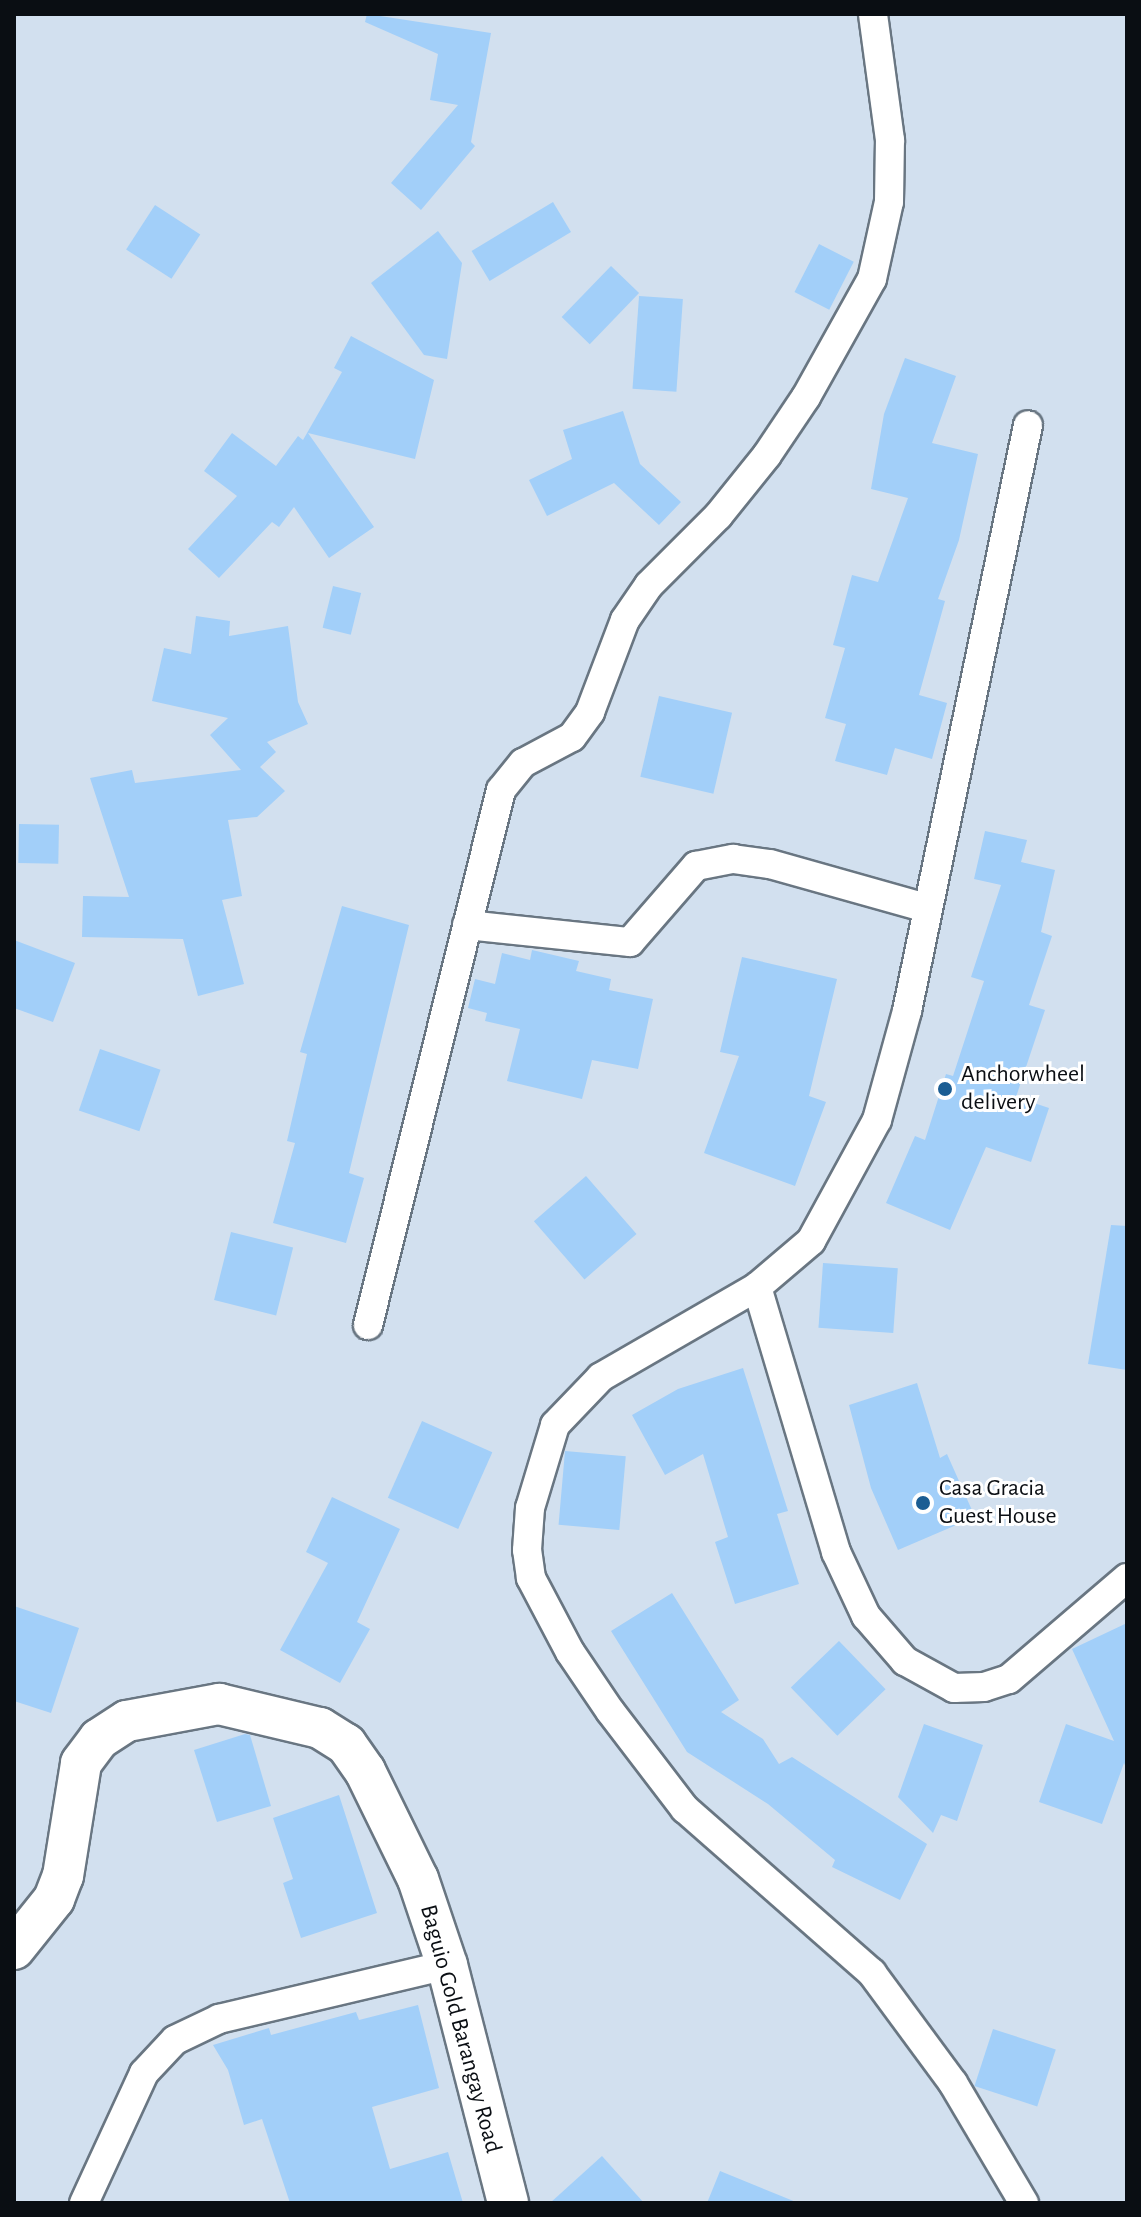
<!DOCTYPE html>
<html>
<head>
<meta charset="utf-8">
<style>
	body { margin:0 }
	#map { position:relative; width:1141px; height:2217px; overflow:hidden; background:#d2e0ef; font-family:"Alegreya Sans",sans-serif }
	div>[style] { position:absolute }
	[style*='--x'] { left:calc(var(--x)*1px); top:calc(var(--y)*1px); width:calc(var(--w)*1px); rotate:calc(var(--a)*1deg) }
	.building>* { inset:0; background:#a2cff9; transform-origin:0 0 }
	.roads { filter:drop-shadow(2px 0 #697682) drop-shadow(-2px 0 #697682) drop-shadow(0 2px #697682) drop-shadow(0 -2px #697682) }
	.street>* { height:28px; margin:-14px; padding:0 14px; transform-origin:14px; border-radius:14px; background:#fff }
	.secondary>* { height:40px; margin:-20px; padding:0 20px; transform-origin:20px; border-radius:20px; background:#fff }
	.dots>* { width:22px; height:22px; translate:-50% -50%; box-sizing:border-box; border:4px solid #fff; border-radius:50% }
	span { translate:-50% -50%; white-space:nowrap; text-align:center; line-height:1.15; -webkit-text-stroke:6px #fff; paint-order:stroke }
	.poi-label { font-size:24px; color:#0a0e13 }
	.left { translate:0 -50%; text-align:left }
	.street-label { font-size:24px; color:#0a0e13 }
	.frame { position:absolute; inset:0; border:16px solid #0a0e13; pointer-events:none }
</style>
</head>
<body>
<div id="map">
	<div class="building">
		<div style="clip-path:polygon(367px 14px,491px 33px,471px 142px,475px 146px,421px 210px,391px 183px,458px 105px,430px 100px,438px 54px,365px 22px)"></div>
		<div style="left:553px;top:202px;width:35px;height:95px;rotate:59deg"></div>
		<div style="left:155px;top:205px;width:54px;height:53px;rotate:33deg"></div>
		<div style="clip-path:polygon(438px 231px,462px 263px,447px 359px,424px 355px,371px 283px)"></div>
		<div style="left:819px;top:244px;width:39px;height:54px;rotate:27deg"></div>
		<div style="left:611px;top:266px;width:39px;height:71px;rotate:44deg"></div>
		<div style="left:639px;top:296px;width:44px;height:93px;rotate:4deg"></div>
		<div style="clip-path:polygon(351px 336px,434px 380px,415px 459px,308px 433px,374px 527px,329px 558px,294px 507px,279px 527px,272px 522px,219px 578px,188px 549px,237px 496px,204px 471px,232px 433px,276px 466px,298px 436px,303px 440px,342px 372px,334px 368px)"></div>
		<div style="clip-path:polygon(905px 358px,956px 376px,932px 443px,978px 454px,959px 540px,938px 599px,945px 601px,919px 695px,947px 703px,932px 759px,895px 748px,887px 775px,835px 761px,846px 724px,825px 718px,845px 648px,833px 645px,852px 575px,878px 582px,908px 498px,871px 489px,884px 414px)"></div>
		<div style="clip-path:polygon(623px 411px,640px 464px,681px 502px,659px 525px,614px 483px,547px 516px,529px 480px,572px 459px,563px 430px)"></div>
		<div style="left:333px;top:586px;width:29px;height:43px;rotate:14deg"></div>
		<div style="clip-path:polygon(196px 616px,230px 621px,229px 636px,288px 626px,298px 702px,308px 724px,267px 742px,276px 752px,260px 767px,285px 791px,257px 817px,228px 820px,242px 896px,222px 900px,244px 984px,198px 996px,183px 939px,82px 937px,83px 896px,129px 897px,90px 778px,132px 770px,135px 783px,241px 770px,210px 735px,228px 718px,152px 701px,164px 648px,191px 654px)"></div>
		<div style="left:659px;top:696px;width:75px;height:83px;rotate:13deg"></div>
		<div style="left:19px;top:824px;width:40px;height:39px;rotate:1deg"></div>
		<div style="clip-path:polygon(985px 831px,1027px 840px,1021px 862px,1055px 870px,1041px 932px,1052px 936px,1029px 1005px,1045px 1010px,1016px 1097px,1049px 1108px,1031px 1162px,986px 1147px,950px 1230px,886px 1203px,915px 1136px,925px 1140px,946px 1074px,953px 1076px,984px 981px,971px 977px,1001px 885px,974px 879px)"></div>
		<div style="clip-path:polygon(342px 906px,409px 925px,349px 1173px,364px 1178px,346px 1243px,273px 1223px,295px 1143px,287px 1141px,307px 1054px,300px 1052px)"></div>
		<div style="clip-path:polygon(14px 940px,75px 963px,53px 1022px,14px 1008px)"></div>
		<div style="clip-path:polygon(532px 950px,579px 961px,576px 971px,611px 979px,609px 990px,653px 999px,638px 1069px,592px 1060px,582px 1099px,507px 1081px,520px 1029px,485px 1021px,487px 1013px,468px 1008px,475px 979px,495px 984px,502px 953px,530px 960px)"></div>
		<div style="clip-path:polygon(742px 957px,837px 979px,809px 1096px,826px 1102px,795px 1186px,704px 1153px,739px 1056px,720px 1052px)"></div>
		<div style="left:100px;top:1049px;width:64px;height:65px;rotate:19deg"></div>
		<div style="left:586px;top:1176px;width:77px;height:69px;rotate:49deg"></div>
		<div style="clip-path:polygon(1111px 1225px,1127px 1226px,1127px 1370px,1088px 1364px)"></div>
		<div style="left:231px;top:1232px;width:64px;height:70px;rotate:14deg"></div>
		<div style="left:823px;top:1263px;width:75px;height:65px;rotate:4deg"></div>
		<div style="clip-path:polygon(743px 1368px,788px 1511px,777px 1514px,799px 1584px,735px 1604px,715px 1542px,728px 1537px,703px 1454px,665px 1475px,632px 1415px,678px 1389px)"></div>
		<div style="clip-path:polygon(917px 1383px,940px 1458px,947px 1454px,975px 1517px,898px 1550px,871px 1488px,849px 1405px)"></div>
		<div style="left:422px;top:1421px;width:77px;height:84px;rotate:24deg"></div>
		<div style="left:565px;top:1451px;width:61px;height:74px;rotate:5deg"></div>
		<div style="clip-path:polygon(332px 1497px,400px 1529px,357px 1622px,370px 1629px,340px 1683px,280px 1650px,328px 1563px,306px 1552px)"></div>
		<div style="clip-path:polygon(672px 1593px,739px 1700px,721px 1712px,763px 1739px,779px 1764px,792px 1757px,927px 1844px,900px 1900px,832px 1867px,835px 1860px,768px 1804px,687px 1752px,611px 1631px)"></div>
		<div style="clip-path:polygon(14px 1606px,79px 1628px,51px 1713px,14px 1701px)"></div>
		<div style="clip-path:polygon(1127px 1623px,1127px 1770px,1124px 1763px,1102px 1824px,1039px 1802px,1066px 1724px,1114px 1741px,1072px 1649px)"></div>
		<div style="left:839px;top:1641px;width:67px;height:67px;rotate:46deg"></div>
		<div style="clip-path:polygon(924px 1724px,983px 1745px,957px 1821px,941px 1815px,933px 1833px,898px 1797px)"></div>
		<div style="clip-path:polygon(245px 1734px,250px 1735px,271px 1806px,217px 1822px,194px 1750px)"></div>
		<div style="clip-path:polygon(339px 1795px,377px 1913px,301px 1938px,283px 1883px,293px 1879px,273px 1818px)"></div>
		<div style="clip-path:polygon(418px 2005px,439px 2088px,372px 2107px,390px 2169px,448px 2152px,463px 2203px,290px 2203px,262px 2119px,244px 2125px,228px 2070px,213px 2045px,269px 2028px,271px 2035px,356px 2012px,359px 2020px)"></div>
		<div style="left:993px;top:2029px;width:66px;height:60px;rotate:18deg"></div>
		<div style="clip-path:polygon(602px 2156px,644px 2203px,550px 2203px)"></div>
		<div style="clip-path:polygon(720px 2171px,796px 2202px,795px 2203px,707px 2203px)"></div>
	</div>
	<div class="roads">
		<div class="street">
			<div style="--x:467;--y:925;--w:164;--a:6"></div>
			<div style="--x:630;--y:942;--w:101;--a:-49"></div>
			<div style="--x:696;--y:866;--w:38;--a:-11"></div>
			<div style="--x:733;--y:859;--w:37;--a:8"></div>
			<div style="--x:770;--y:864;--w:163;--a:15.7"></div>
			<div style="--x:757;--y:1287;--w:277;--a:73.4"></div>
			<div style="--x:836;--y:1552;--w:71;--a:64.9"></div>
			<div style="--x:866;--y:1616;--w:60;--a:49.1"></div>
			<div style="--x:905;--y:1661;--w:56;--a:28.9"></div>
			<div style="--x:954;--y:1688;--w:30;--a:-2"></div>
			<div style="--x:984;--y:1687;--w:26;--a:-18"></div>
			<div style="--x:1009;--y:1679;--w:155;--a:-40.6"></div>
			<div style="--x:368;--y:1325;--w:551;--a:-76.04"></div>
			<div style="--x:501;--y:790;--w:35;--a:-51"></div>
			<div style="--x:523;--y:763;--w:55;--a:-28"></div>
			<div style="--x:572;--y:737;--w:31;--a:-54"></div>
			<div style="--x:590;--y:712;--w:98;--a:-69.2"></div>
			<div style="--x:625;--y:620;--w:42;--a:-55.6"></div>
			<div style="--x:649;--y:585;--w:98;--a:-45"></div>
			<div style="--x:718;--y:516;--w:78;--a:-51.2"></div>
			<div style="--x:767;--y:455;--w:70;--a:-56.1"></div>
			<div style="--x:806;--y:397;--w:135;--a:-60.8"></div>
			<div style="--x:872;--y:279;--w:79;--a:-77.6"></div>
			<div style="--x:889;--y:202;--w:62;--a:-89.1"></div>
			<div style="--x:890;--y:140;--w:127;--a:-97.7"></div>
			<div style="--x:84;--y:2203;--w:143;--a:-65.2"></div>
			<div style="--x:144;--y:2073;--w:45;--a:-46.8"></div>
			<div style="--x:175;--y:2040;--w:49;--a:-25.5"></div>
			<div style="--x:219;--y:2019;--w:234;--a:-13.3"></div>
			<div style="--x:1024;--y:2203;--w:139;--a:-120.6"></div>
			<div style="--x:953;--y:2083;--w:137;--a:-126.4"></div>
			<div style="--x:872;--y:1973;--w:249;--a:-138.7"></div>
			<div style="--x:685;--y:1809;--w:123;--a:-127.4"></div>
			<div style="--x:610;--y:1711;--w:71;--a:-124.1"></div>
			<div style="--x:570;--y:1652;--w:84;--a:-117.8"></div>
			<div style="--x:531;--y:1578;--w:28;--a:-98"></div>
			<div style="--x:527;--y:1550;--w:42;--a:-85.9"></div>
			<div style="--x:530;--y:1508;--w:87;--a:-73.2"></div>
			<div style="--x:555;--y:1425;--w:66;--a:-46.2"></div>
			<div style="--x:601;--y:1377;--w:180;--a:-30"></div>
			<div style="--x:757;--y:1287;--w:71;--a:-40.4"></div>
			<div style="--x:811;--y:1241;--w:138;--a:-61.4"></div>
			<div style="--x:877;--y:1120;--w:113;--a:-74.6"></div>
			<div style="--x:907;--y:1011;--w:598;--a:-78.33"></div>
		</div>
		<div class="secondary">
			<div style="--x:14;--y:1949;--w:64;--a:-51.3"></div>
			<div style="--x:54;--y:1899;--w:25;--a:-69"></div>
			<div style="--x:63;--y:1876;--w:114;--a:-80.9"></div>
			<div style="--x:81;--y:1763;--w:30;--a:-53"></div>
			<div style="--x:99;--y:1739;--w:33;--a:-33"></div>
			<div style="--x:127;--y:1721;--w:94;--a:-10.5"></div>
			<div style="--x:219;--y:1704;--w:104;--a:13.4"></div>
			<div style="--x:320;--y:1728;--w:31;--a:32"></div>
			<div style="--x:346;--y:1744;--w:33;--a:55"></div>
			<div style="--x:365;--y:1771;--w:120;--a:63.9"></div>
			<div style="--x:418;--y:1879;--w:91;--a:71.4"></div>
			<div style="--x:447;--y:1965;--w:246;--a:75.6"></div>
		</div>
	</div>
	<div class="dots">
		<div style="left:945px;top:1089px;background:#1b5d93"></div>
		<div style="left:923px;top:1503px;background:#1b5d93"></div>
	</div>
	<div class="poi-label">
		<span class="left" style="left:961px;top:1089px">Anchorwheel<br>delivery</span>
		<span class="left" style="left:939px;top:1503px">Casa Gracia<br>Guest House</span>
	</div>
	<div class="street-label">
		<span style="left:460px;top:2029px;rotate:75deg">Baguio Gold Barangay Road</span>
	</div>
	<div class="frame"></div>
</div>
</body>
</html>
